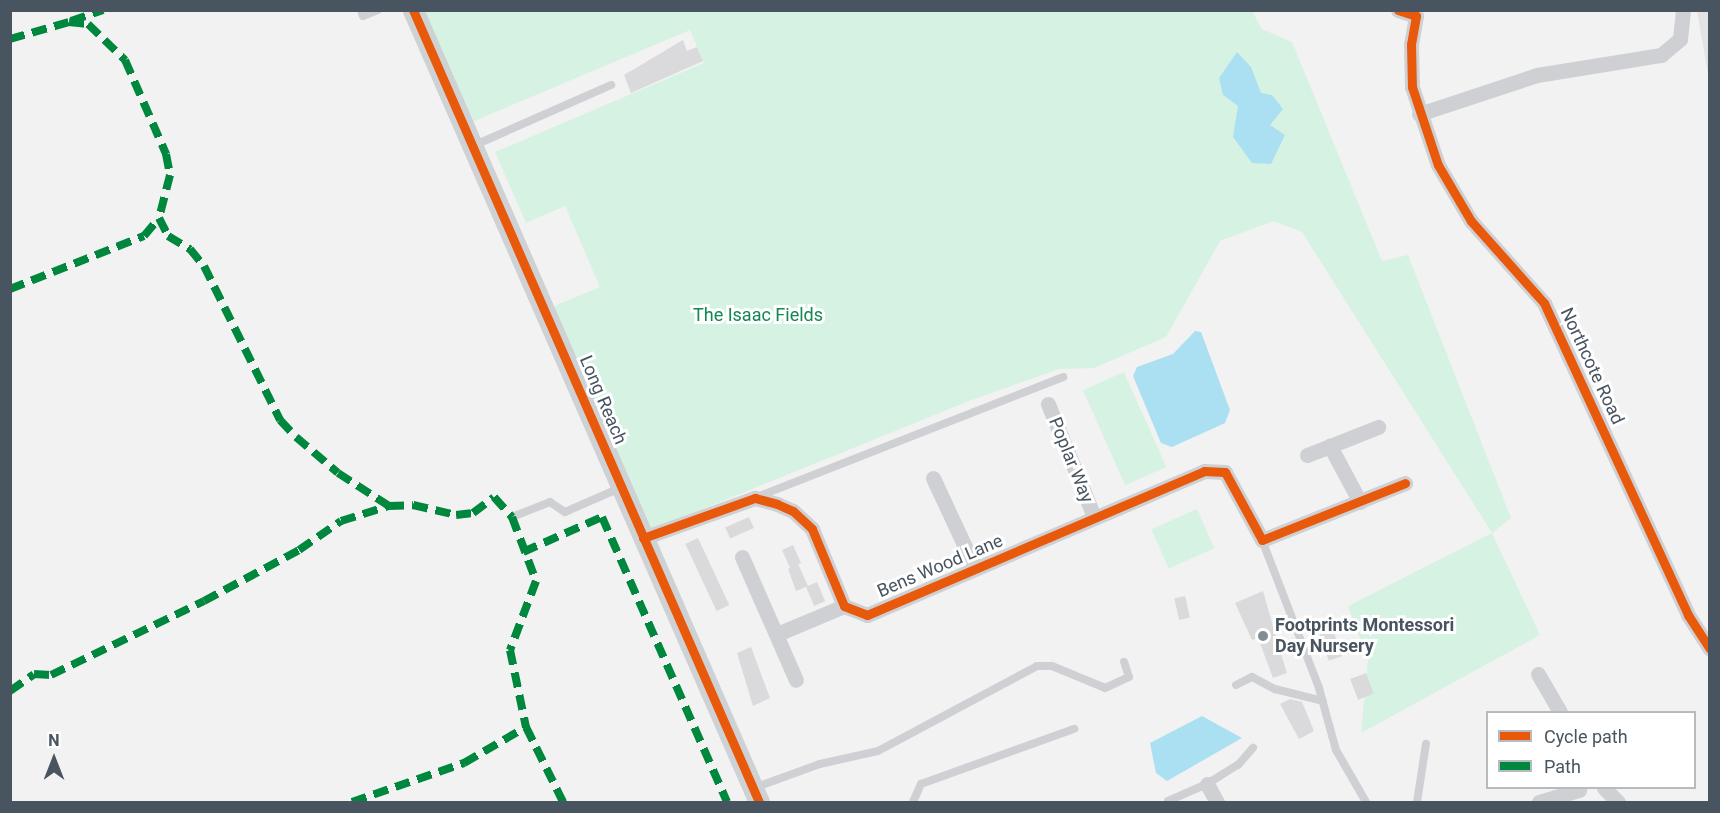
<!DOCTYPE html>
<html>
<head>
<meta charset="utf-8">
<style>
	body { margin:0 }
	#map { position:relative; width:1720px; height:813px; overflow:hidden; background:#f3f2f2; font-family:Roboto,sans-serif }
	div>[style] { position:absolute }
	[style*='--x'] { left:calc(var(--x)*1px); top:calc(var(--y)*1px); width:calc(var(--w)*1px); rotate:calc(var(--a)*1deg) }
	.education>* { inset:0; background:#e4e3e4 }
	.green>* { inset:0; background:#d6f2e2; transform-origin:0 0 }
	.water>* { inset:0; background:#aae0f1 }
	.building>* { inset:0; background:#dadadc; transform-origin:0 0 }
	.lane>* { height:8px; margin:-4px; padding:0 4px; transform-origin:4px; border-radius:4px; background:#ced0d3 }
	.street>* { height:15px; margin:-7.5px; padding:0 7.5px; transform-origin:7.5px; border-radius:7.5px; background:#ced0d3 }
	.secondary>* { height:21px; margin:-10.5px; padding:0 10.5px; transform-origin:10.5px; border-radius:10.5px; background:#ced2d5 }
	.quiet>* { height:8px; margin-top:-4px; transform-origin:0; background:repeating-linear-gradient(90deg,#00873e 0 15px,transparent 0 23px) }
	.cycleway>* { height:9px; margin:-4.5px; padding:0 4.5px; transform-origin:4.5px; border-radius:4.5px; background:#e8590c }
	.dots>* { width:16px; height:16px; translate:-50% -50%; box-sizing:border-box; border:3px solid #fff; border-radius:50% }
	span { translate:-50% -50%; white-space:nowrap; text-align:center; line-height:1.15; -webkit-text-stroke:6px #fff; paint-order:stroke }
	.park-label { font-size:18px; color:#128850 }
	.street-label { font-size:18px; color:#485460 }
	.poi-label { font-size:18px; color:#485460; font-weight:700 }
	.left { translate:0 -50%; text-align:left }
	.frame { position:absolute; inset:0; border:12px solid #485460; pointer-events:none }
	.legend { position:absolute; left:1486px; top:711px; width:210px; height:78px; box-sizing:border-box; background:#fff; border:2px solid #b6bbbf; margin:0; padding:8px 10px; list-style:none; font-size:18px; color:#485460 }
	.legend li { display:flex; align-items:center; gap:12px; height:30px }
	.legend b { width:30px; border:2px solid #b6bbbf }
	.north { position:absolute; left:24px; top:729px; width:60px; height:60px; -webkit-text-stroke:4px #fff; paint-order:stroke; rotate:0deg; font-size:16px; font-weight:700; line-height:24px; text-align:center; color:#485460 }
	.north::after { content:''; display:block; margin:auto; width:21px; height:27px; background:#485460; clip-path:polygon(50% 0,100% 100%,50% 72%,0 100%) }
</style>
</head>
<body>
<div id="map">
	<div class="education">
		<div style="clip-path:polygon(1697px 11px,1709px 11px,1709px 80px)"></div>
	</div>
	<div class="green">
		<div style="clip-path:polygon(413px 11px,1252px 11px,1262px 29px,1292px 42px,1382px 261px,1408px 255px,1511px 518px,1492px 533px,1540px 635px,1361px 733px,1368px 660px,1348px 606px,1492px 533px,1302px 232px,1273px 221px,1220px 241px,1166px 337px,1094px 368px,1059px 369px,969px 401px,651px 530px,547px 309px,600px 287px,565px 206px,526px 223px,495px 152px,704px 63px,690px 30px,465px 125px)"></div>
		<div style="left:1124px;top:372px;width:104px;height:45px;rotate:66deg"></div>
		<div style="left:1197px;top:509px;width:43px;height:50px;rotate:66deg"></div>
	</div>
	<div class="water">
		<div style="clip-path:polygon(1237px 52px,1251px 67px,1261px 93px,1272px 95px,1283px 109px,1270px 125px,1285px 135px,1271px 164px,1252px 163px,1233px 137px,1238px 106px,1223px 95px,1219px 78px)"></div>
		<div style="clip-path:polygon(1195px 331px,1201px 332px,1230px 410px,1225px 423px,1172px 447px,1161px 443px,1133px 376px,1137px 367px,1173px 354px)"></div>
		<div style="clip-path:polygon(1202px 716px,1242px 738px,1167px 781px,1156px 773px,1150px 743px)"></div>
	</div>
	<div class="building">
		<div style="clip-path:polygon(683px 40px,687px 51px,697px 47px,703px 61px,631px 93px,624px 75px)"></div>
		<div style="left:749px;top:517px;width:12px;height:26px;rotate:66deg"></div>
		<div style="left:698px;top:538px;width:74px;height:14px;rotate:65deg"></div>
		<div style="left:793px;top:545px;width:20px;height:12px;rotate:66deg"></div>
		<div style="clip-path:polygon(798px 564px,808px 586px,796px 591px,788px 569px)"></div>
		<div style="left:817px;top:582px;width:21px;height:12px;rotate:67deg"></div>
		<div style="clip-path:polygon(1263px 591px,1278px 644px,1293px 638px,1297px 649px,1281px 654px,1287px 673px,1273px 678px,1258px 638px,1252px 640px,1235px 603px)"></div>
		<div style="left:1185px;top:596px;width:22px;height:11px;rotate:77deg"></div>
		<div style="left:1331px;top:624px;width:34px;height:14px;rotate:71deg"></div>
		<div style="clip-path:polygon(751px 647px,770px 698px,753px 706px,737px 653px)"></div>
		<div style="left:1366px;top:673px;width:22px;height:17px;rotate:69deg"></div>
		<div style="clip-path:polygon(1290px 699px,1302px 702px,1314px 731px,1299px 739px,1280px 704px)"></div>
	</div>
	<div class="lane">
		<div style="--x:361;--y:10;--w:6;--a:72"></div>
		<div style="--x:363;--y:16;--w:16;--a:-22"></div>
		<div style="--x:475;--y:145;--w:149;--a:-23.8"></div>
		<div style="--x:757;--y:497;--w:329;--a:-21.4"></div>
		<div style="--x:512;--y:517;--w:41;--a:-21.5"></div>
		<div style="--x:550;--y:502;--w:18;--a:34"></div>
		<div style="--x:565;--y:512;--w:60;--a:-23.6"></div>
		<div style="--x:1262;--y:540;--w:159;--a:68.9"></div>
		<div style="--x:1319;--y:688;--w:64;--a:74.7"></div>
		<div style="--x:1336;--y:750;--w:60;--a:60"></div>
		<div style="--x:1236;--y:685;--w:18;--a:-27"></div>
		<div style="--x:1252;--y:677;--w:26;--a:28"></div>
		<div style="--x:1275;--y:689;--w:49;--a:14"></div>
		<div style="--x:754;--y:788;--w:70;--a:-20"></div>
		<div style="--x:820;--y:764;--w:59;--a:-12.6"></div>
		<div style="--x:878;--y:751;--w:180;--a:-28.1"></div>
		<div style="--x:1037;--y:666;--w:15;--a:0"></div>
		<div style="--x:1052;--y:666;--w:57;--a:22.5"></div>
		<div style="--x:1105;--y:688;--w:26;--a:-25"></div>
		<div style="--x:1129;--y:677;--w:16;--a:-108"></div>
		<div style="--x:1168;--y:801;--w:43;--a:-23.6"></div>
		<div style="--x:1207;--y:784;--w:36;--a:-32"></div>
		<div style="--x:1238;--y:765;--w:23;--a:-49"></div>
		<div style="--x:913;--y:802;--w:20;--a:-66"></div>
		<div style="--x:921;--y:784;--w:163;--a:-19.8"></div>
		<div style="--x:1417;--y:802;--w:59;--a:-81.2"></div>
	</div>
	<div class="street">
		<div style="--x:1398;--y:10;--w:19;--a:18"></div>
		<div style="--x:1416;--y:16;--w:28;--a:100"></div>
		<div style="--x:1411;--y:44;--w:43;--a:88.7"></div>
		<div style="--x:1412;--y:87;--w:82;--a:71.6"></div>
		<div style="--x:1438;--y:165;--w:65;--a:59.5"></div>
		<div style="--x:1471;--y:221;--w:110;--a:48.3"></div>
		<div style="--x:1544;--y:303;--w:344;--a:65.2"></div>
		<div style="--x:1688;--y:615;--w:40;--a:57.1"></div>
		<div style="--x:1419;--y:114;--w:124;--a:-18.3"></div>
		<div style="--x:1537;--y:75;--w:126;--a:-9.2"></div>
		<div style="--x:1661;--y:55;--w:25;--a:-40"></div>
		<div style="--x:1680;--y:39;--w:29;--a:-84"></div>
		<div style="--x:1048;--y:404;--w:122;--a:67.8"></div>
		<div style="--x:1307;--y:455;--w:25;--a:-21"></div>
		<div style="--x:933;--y:478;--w:99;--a:65"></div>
		<div style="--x:1360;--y:502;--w:64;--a:-118.2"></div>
		<div style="--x:1330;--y:446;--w:52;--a:-21.6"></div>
		<div style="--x:643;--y:538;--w:119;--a:-19.7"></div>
		<div style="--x:755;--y:498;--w:23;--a:15"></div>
		<div style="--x:777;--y:504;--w:17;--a:24"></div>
		<div style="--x:793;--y:511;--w:26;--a:43"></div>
		<div style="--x:812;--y:529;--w:83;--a:67.4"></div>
		<div style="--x:844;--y:606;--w:25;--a:21"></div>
		<div style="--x:867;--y:615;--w:366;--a:-23.1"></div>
		<div style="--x:1204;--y:471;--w:21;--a:3"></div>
		<div style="--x:1225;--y:472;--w:77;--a:61.4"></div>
		<div style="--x:1262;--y:540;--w:154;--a:-21.7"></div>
		<div style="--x:742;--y:557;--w:134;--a:66.3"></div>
		<div style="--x:777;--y:634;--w:73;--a:-22.7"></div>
		<div style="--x:1538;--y:674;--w:44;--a:59.9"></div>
		<div style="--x:1207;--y:784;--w:21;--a:61"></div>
		<div style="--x:1604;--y:788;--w:20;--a:45"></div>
		<div style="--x:1539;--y:802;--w:42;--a:-16.7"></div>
	</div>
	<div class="secondary">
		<div style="--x:413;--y:10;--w:864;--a:66.4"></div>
	</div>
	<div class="quiet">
		<div style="--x:71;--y:21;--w:34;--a:-19"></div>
		<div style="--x:10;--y:39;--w:61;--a:-16.1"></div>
		<div style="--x:69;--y:22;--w:19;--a:6"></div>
		<div style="--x:88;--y:24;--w:52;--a:44.2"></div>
		<div style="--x:125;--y:60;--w:103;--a:66.4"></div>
		<div style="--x:166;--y:154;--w:21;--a:79"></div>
		<div style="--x:170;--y:175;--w:44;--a:104.3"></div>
		<div style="--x:159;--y:218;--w:20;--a:63"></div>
		<div style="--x:168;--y:236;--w:26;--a:31"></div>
		<div style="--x:190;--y:249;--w:22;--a:51"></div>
		<div style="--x:204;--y:266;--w:172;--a:63.7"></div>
		<div style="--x:280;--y:420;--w:23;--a:47"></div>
		<div style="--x:296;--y:437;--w:55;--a:40.6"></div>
		<div style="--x:338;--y:473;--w:61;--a:32.9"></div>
		<div style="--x:389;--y:506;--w:24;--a:-2"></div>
		<div style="--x:413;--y:505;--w:44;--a:13.1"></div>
		<div style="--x:456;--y:515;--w:17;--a:-7"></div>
		<div style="--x:473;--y:513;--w:26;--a:-37"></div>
		<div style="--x:494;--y:497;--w:27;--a:48"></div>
		<div style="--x:512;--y:517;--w:68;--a:69.4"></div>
		<div style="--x:536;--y:581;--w:74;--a:110.6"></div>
		<div style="--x:510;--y:650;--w:79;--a:78.3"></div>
		<div style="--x:526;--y:727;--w:84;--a:63.7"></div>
		<div style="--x:10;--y:289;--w:144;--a:-21.6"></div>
		<div style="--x:144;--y:236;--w:23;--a:-50"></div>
		<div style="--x:523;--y:552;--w:86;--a:-23.9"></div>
		<div style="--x:602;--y:517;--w:311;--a:66.3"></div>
		<div style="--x:10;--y:691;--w:29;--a:-35"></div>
		<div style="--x:34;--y:674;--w:17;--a:3"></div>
		<div style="--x:51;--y:675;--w:170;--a:-25.8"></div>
		<div style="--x:204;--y:601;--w:108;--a:-28.2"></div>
		<div style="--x:299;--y:550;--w:51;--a:-34.6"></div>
		<div style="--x:341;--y:521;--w:50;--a:-17.4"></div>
		<div style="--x:352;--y:802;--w:119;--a:-19.2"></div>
		<div style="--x:464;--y:763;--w:72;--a:-30.1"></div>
	</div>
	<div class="cycleway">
		<div style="--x:413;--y:10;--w:864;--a:66.4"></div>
		<div style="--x:1398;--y:10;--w:19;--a:18"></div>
		<div style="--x:1416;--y:16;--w:28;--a:100"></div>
		<div style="--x:1411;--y:44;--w:43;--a:88.7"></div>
		<div style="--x:1412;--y:87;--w:82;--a:71.6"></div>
		<div style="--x:1438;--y:165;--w:65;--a:59.5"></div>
		<div style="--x:1471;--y:221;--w:110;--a:48.3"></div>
		<div style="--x:1544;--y:303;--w:344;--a:65.2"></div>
		<div style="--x:1688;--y:615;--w:40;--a:57.1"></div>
		<div style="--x:643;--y:538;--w:119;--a:-19.7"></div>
		<div style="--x:755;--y:498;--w:23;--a:15"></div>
		<div style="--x:777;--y:504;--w:17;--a:24"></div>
		<div style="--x:793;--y:511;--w:26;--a:43"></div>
		<div style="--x:812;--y:529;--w:83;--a:67.4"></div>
		<div style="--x:844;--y:606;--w:25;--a:21"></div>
		<div style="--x:867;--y:615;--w:366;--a:-23.1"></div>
		<div style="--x:1204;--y:471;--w:21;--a:3"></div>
		<div style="--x:1225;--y:472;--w:77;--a:61.4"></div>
		<div style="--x:1262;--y:540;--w:154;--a:-21.7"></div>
	</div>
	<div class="dots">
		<div style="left:1263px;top:636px;background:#848b93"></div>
	</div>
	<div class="park-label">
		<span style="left:758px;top:315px">The Isaac Fields</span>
	</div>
	<div class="street-label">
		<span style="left:1592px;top:366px;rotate:65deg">Northcote Road</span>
		<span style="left:603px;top:400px;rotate:67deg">Long Reach</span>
		<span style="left:1071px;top:460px;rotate:68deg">Poplar Way</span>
		<span style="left:940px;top:566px;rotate:-23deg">Bens Wood Lane</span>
	</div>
	<div class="poi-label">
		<span class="left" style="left:1275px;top:636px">Footprints Montessori<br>Day Nursery</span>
	</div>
	<div class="frame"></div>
	<ul class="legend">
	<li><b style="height:8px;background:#e8590c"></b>Cycle path</li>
	<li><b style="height:8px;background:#00873e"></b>Path</li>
	</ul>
	<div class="north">N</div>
</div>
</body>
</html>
